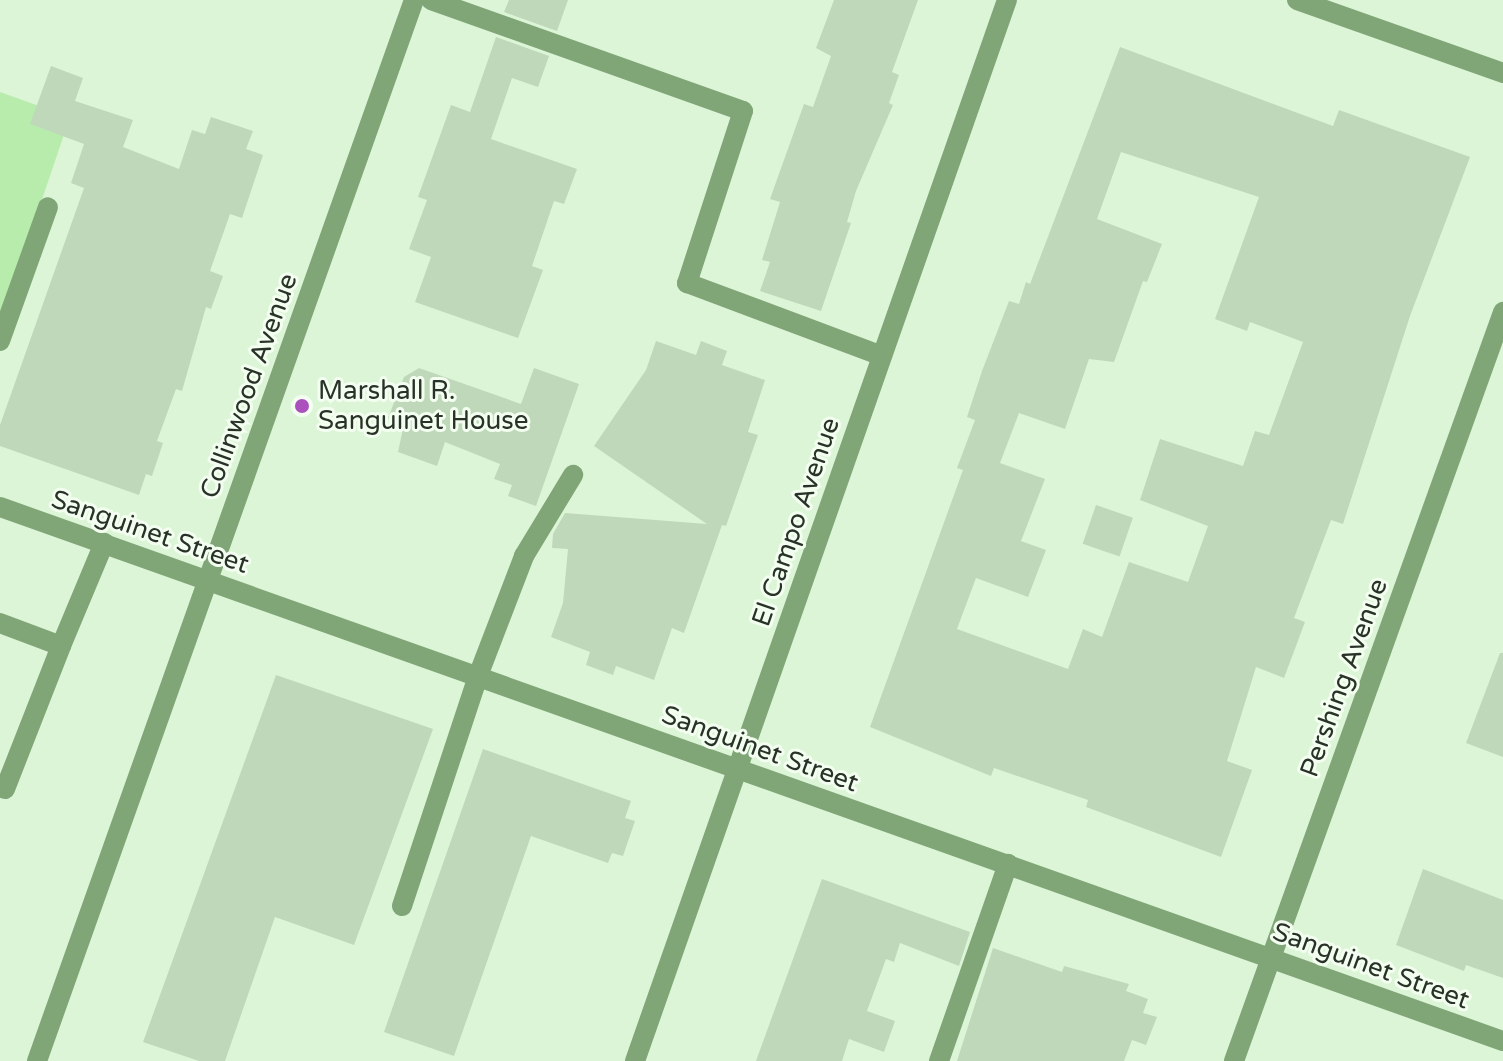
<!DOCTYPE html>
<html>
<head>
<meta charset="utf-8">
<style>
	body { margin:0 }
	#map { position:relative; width:1503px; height:1061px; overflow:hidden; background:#dcf5d7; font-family:"Varela Round",sans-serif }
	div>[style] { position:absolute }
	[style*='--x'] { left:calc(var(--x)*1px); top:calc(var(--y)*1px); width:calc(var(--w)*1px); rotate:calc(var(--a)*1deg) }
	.green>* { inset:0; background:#b8ecad }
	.building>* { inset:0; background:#bfd8ba; transform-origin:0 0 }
	.minor>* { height:20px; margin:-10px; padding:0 10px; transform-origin:10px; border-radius:10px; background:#80a678 }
	.dots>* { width:22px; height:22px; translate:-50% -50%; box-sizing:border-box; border:4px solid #f3fef1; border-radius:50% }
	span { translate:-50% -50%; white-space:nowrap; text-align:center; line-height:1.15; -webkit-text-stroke:6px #f3fef1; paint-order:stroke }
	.street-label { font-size:26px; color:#293227 }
	.poi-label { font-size:26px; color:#293227 }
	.left { translate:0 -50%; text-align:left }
</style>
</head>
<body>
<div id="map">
	<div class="green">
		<div style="clip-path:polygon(0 92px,70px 117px,0 323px)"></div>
	</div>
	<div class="building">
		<div style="clip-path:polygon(509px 0,568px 0,557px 31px,504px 12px)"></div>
		<div style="clip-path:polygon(834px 0,918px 0,892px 72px,899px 75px,889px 103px,893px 105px,856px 191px,847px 222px,851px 223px,821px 311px,760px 291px,770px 262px,762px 260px,780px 202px,770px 199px,804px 104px,813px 107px,831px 56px,816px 48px)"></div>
		<div style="clip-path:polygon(496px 37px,549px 56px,538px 87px,512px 78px,491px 139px,577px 169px,564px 204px,554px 201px,532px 266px,543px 270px,518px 338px,415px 302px,431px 257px,409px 249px,427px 200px,418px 197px,451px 105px,470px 112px)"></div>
		<div style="clip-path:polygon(evenodd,1120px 47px,1333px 126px,1339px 110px,1470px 157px,1410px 316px,1343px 524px,1331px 520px,1294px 618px,1305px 622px,1284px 678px,1256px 667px,1227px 761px,1252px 770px,1221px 857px,1086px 807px,1088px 800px,994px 768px,991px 776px,870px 727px,963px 470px,957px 468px,975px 420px,967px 417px,982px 371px,1009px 301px,1019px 304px,1026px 282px,1030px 284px,1120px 47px,1121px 152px,1259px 197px,1215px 319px,1247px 331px,1250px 322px,1303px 342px,1269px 435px,1255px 431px,1243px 466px,1160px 439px,1140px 500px,1208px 526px,1188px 582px,1129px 562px,1102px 637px,1083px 629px,1068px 669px,957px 629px,976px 578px,1028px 597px,1046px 550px,1021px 541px,1045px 479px,1000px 463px,1019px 413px,1065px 429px,1089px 359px,1114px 362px,1143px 281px,1147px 282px,1162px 244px,1097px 219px,1121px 152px)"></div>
		<div style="clip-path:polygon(51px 66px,83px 78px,75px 101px,133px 120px,123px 147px,179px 169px,192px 130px,205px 134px,211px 117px,253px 131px,246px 149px,263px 155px,242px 218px,230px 214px,210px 271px,223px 276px,211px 309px,206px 307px,182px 391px,176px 389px,157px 441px,163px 443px,152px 476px,146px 474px,139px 495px,0 446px,0 425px,84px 188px,71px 183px,84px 144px,30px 124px)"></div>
		<div style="clip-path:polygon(656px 341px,696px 355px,701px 341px,727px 351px,722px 365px,765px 380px,748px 432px,758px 435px,726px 526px,722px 525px,684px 633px,672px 628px,654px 680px,616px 666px,613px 675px,586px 665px,590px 652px,551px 637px,563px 603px,568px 549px,552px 548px,553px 534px,565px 513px,707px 524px,594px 446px,646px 370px)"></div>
		<div style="clip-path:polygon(419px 368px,521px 404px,534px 368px,579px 384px,536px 506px,508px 496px,512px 485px,494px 479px,500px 464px,445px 442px,437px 466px,398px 452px,404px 424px,388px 418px,404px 377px)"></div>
		<div style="left:1096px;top:505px;width:39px;height:41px;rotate:19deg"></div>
		<div style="clip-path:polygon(1500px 653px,1503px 653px,1503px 757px,1466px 743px)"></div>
		<div style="clip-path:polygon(276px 675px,433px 729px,354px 945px,275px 917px,225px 1061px,199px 1061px,143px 1042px)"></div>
		<div style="clip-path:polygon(483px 749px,631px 801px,625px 818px,635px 821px,623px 856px,612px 853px,608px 863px,531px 836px,454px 1056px,384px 1032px)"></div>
		<div style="clip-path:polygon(1423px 869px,1503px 900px,1503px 978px,1466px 965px,1464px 971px,1396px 945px)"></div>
		<div style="clip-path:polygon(822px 879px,970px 932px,959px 966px,900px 943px,894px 962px,886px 959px,867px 1011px,895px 1021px,884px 1052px,849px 1039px,842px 1061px,756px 1061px)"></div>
		<div style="clip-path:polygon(993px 948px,1062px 972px,1064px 966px,1129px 984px,1126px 991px,1148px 999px,1143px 1013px,1157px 1017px,1146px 1045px,1132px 1040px,1124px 1061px,957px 1061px)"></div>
	</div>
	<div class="minor">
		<div style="--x:431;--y:0;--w:331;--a:19.6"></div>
		<div style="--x:743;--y:111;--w:181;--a:108"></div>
		<div style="--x:687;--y:283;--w:208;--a:20.5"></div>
		<div style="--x:1297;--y:0;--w:219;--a:19.5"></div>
		<div style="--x:0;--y:341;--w:142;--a:-70.3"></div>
		<div style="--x:0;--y:507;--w:1595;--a:19.56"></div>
		<div style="--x:0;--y:623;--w:65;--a:20.7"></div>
		<div style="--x:61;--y:646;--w:112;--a:-67.3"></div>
		<div style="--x:5;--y:789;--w:154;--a:-68.6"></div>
		<div style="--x:402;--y:906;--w:242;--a:-71.7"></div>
		<div style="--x:478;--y:676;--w:129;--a:-69"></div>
		<div style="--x:524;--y:556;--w:95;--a:-58.8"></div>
		<div style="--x:37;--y:1061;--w:1126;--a:-70.44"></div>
		<div style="--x:635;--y:1061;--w:1124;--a:-70.68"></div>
		<div style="--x:939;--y:1061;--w:209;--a:-70.7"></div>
		<div style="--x:1234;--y:1061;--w:796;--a:-70.24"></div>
	</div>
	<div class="dots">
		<div style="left:302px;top:406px;background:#aa51bd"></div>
	</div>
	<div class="street-label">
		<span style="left:249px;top:386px;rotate:-70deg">Collinwood Avenue</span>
		<span style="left:796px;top:522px;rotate:-71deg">El Campo Avenue</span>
		<span style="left:150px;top:532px;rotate:19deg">Sanguinet Street</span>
		<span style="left:1344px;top:678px;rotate:-70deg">Pershing Avenue</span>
		<span style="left:760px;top:749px;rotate:20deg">Sanguinet Street</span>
		<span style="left:1371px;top:966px;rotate:20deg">Sanguinet Street</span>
	</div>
	<div class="poi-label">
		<span class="left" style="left:318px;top:406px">Marshall R.<br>Sanguinet House</span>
	</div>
</div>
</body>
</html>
